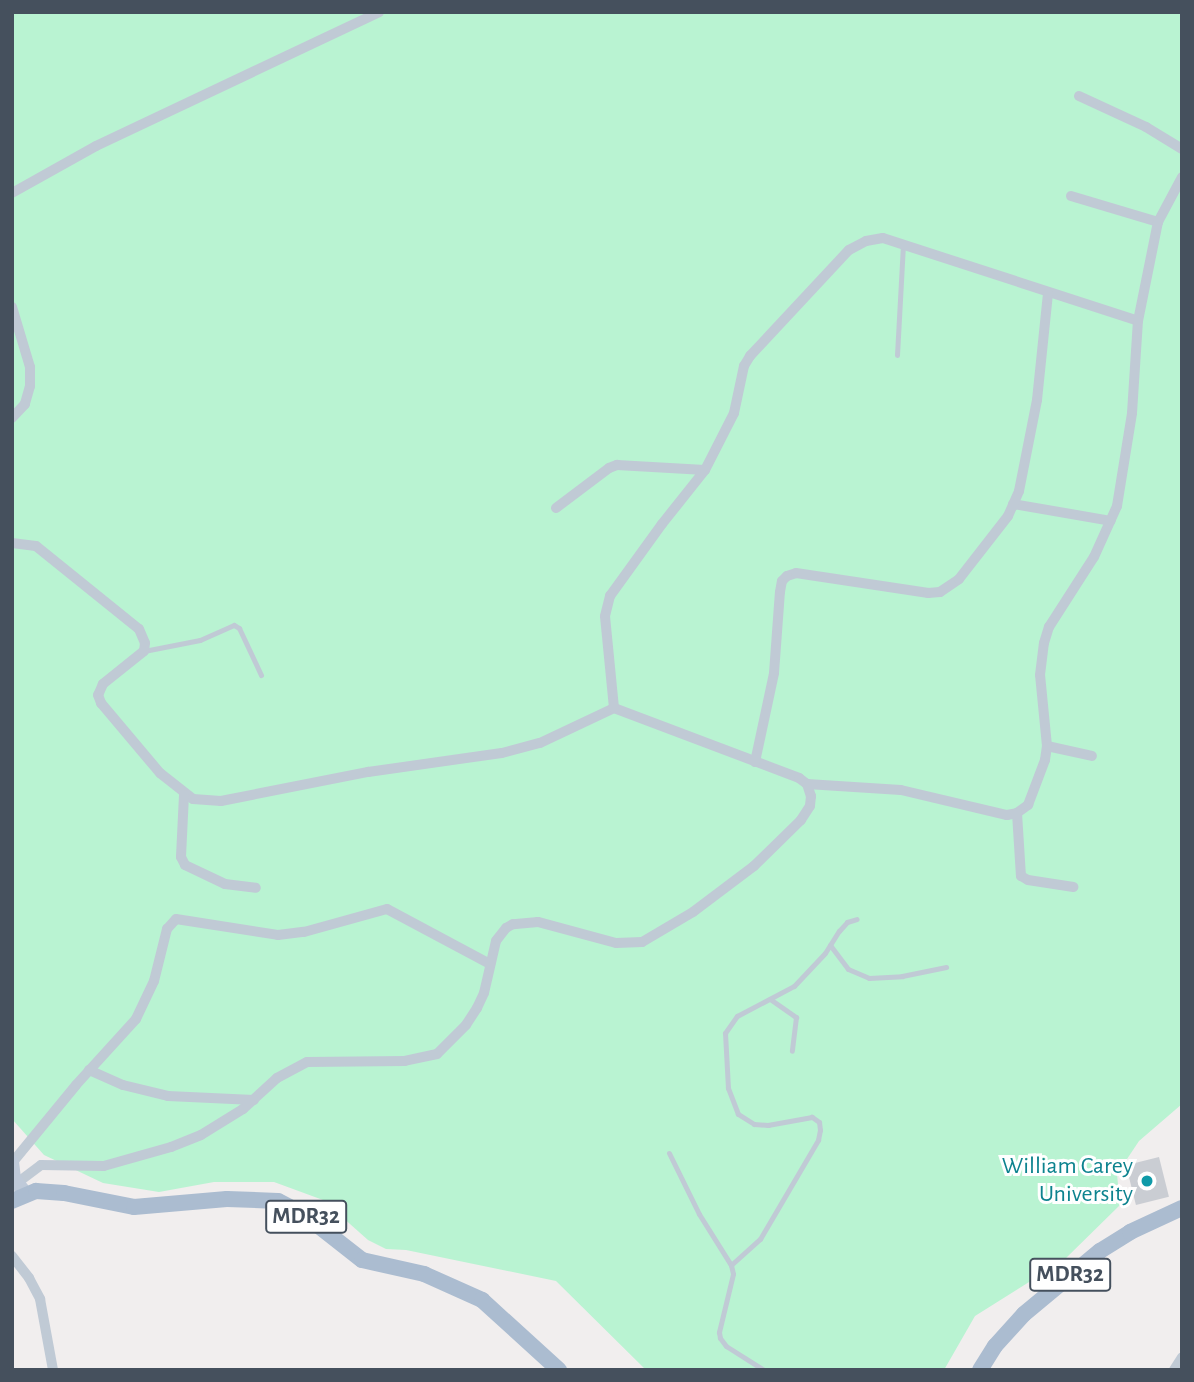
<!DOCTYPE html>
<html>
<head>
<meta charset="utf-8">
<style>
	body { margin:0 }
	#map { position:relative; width:1194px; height:1382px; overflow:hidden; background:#f1eeee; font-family:"Alegreya Sans",sans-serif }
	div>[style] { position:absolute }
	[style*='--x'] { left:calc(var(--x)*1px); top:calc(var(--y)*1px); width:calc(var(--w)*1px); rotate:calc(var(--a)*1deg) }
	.green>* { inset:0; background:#b9f3d2 }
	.building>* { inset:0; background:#cacdd3; transform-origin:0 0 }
	.lane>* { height:5px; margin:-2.5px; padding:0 2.5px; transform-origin:2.5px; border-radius:2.5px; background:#c0cad5 }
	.street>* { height:10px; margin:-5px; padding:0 5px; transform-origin:5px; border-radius:5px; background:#c0cad5 }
	.secondary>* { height:14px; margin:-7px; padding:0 7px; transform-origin:7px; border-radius:7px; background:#bfcad9 }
	.primary>* { height:16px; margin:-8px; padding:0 8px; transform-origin:8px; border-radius:8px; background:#abbcd0 }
	.dots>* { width:19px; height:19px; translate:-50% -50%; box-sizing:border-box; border:4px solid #fff; border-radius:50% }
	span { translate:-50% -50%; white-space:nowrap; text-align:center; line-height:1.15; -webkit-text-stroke:6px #fff; paint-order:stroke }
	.shield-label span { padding:2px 5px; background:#fff; border:2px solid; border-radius:5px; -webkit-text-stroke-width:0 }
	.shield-label { font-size:23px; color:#45505d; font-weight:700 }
	.culture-label { font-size:24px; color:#0d838f }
	.right { translate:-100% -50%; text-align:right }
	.frame { position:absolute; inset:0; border:14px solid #45505d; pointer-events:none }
</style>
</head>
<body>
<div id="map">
	<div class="green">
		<div style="clip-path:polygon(12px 12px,1182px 12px,1182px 1104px,1139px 1141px,1117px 1174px,1120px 1205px,1064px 1260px,975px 1316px,944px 1370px,646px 1370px,556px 1281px,406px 1250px,386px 1249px,368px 1240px,323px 1200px,274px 1182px,214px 1182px,159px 1192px,103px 1183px,44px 1155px,12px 1119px)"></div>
	</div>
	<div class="building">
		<div style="left:1159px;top:1157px;width:41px;height:34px;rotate:76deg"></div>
	</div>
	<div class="lane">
		<div style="--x:897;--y:355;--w:111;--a:-86.9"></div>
		<div style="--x:144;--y:651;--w:57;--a:-11.1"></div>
		<div style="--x:200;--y:640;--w:37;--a:-24"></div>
		<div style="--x:234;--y:625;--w:6;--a:31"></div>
		<div style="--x:239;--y:628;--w:52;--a:64.9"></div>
		<div style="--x:830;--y:945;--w:30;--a:53"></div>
		<div style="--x:848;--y:969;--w:23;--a:23"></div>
		<div style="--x:869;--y:978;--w:33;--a:-3"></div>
		<div style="--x:902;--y:976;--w:45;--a:-11.6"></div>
		<div style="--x:770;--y:999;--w:32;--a:35"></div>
		<div style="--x:796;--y:1017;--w:34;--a:97"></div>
		<div style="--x:669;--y:1153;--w:68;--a:63.8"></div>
		<div style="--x:699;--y:1214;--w:60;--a:57.9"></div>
		<div style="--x:731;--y:1265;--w:9;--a:77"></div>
		<div style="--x:733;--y:1274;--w:60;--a:103.6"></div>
		<div style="--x:719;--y:1332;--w:6;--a:81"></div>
		<div style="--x:720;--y:1338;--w:10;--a:53"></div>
		<div style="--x:726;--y:1346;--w:45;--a:32.3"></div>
		<div style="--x:731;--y:1265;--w:39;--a:-42"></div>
		<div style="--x:760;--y:1239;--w:115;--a:-59.6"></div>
		<div style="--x:818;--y:1140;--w:10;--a:-79"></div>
		<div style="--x:820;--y:1130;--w:8;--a:-97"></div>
		<div style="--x:819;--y:1122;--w:9;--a:-144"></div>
		<div style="--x:812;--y:1117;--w:45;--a:169.7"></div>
		<div style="--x:768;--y:1125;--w:14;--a:-176"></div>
		<div style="--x:754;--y:1124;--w:19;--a:-148"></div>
		<div style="--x:738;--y:1114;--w:28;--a:-111"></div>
		<div style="--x:728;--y:1088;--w:55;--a:-93.1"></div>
		<div style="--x:725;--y:1033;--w:21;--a:-55"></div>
		<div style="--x:737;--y:1016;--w:64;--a:-27.8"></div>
		<div style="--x:794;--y:986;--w:45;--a:-46.8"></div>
		<div style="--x:825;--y:953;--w:26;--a:-58"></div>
		<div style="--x:839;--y:931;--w:12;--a:-48"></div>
		<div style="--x:847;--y:922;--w:10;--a:-17"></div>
	</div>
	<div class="street">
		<div style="--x:1079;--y:96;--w:74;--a:24.8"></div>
		<div style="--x:1146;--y:127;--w:42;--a:31.4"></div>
		<div style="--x:12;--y:193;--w:96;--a:-29.2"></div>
		<div style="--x:96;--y:146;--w:313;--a:-25.3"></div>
		<div style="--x:1071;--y:196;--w:91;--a:16.6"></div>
		<div style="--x:12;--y:307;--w:63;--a:73.3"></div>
		<div style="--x:30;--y:367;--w:19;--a:90"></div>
		<div style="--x:30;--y:386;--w:19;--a:106"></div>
		<div style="--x:25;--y:404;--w:19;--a:133"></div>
		<div style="--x:1013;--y:504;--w:99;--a:9.8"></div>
		<div style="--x:556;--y:508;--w:66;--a:-37"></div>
		<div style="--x:609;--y:468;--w:9;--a:-21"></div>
		<div style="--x:617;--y:465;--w:88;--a:3.3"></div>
		<div style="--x:12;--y:543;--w:24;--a:7"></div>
		<div style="--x:36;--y:546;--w:132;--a:38.9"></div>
		<div style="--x:139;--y:629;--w:15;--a:67"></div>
		<div style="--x:145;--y:643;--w:8;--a:97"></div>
		<div style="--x:144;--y:651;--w:53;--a:141.2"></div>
		<div style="--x:103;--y:684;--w:12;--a:114"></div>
		<div style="--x:98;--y:695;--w:9;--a:69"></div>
		<div style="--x:101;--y:703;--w:92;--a:49.9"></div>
		<div style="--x:160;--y:773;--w:42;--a:38.2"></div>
		<div style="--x:193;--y:799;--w:28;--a:4"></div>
		<div style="--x:221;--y:801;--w:150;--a:-11.2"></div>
		<div style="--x:368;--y:772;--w:135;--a:-8.1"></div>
		<div style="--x:502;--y:753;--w:39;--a:-15"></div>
		<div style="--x:540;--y:743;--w:82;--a:-25.3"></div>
		<div style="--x:614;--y:708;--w:198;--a:20.7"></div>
		<div style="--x:799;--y:778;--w:10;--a:37"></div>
		<div style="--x:807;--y:784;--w:13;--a:72"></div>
		<div style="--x:811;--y:796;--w:10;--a:96"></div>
		<div style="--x:810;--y:806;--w:17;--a:123"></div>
		<div style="--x:801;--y:820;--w:66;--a:135.6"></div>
		<div style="--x:754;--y:866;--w:76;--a:143"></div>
		<div style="--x:693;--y:912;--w:59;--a:149.5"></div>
		<div style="--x:642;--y:942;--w:26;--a:178"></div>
		<div style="--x:616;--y:943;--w:81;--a:-164.9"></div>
		<div style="--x:538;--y:922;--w:25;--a:175"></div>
		<div style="--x:513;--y:924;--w:8;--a:150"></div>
		<div style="--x:506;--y:928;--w:16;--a:128"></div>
		<div style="--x:496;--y:941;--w:53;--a:103"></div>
		<div style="--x:484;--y:993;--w:17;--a:115"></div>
		<div style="--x:477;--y:1008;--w:20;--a:123"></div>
		<div style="--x:466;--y:1025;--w:41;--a:135"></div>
		<div style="--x:437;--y:1054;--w:33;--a:168"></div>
		<div style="--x:405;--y:1061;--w:98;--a:179.4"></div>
		<div style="--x:307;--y:1062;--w:34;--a:152"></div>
		<div style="--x:277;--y:1078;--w:46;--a:137.6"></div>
		<div style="--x:243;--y:1109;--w:49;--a:148.2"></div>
		<div style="--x:201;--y:1135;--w:32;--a:158"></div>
		<div style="--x:171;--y:1147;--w:70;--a:164.2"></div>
		<div style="--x:104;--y:1166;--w:63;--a:-179.1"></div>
		<div style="--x:41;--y:1165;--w:30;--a:143"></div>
		<div style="--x:614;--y:708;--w:92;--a:-95.6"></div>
		<div style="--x:605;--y:616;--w:21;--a:-76"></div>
		<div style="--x:610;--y:596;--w:89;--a:-54.2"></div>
		<div style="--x:662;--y:524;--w:69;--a:-51.5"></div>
		<div style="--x:705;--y:470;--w:64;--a:-63"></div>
		<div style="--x:734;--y:413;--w:48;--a:-78"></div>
		<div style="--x:744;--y:366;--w:12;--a:-59"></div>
		<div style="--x:750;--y:356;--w:145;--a:-47"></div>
		<div style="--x:849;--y:250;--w:19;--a:-28"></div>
		<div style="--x:866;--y:241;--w:17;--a:-10"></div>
		<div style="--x:883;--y:238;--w:268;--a:18"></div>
		<div style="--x:1047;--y:746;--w:46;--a:12.5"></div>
		<div style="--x:755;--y:762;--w:91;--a:-77.9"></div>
		<div style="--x:774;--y:673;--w:81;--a:-85.8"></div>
		<div style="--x:780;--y:592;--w:11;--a:-80"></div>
		<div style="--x:782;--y:581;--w:7;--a:-45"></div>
		<div style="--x:787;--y:576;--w:9;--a:-18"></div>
		<div style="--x:796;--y:573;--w:134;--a:8.6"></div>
		<div style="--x:928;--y:593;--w:12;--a:-5"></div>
		<div style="--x:940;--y:592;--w:23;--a:-34"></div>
		<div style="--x:959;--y:579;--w:80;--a:-52.1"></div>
		<div style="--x:1008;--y:516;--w:27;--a:-66"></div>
		<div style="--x:1019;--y:491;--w:93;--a:-78.8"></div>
		<div style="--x:1037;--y:400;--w:108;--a:-84.1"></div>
		<div style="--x:807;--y:784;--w:94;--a:3.7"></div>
		<div style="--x:901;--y:790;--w:109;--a:13.3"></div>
		<div style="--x:1007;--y:815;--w:10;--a:-11"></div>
		<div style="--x:1017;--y:813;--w:14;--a:-36"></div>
		<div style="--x:1028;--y:805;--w:48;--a:-69.3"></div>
		<div style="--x:1045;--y:760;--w:14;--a:-82"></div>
		<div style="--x:1047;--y:746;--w:71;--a:-95.6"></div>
		<div style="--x:1040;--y:675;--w:32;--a:-83"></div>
		<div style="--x:1044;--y:643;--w:17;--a:-73"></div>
		<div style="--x:1049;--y:627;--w:83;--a:-57.3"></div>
		<div style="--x:1094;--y:557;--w:56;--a:-65.7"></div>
		<div style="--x:1117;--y:506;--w:94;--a:-80.8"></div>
		<div style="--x:1132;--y:413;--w:92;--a:-86.3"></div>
		<div style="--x:1138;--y:321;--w:101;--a:-78.6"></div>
		<div style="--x:1158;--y:222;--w:51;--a:-61.9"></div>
		<div style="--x:184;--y:795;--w:62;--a:92.8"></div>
		<div style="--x:181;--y:857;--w:9;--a:63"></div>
		<div style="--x:185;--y:865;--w:44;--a:25.4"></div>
		<div style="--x:225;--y:884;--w:31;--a:7"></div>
		<div style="--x:1017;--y:813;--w:63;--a:86.4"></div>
		<div style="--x:1021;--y:876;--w:8;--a:30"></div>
		<div style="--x:1028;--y:880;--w:46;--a:8.8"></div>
		<div style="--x:89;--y:1070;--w:37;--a:24"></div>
		<div style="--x:123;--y:1085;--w:46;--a:13.7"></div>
		<div style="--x:168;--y:1096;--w:86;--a:2.7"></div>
		<div style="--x:12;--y:1163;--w:101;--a:-50.6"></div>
		<div style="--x:76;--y:1085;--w:89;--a:-47.7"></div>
		<div style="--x:136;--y:1019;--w:42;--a:-64.7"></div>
		<div style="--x:154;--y:981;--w:54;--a:-76"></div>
		<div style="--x:167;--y:929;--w:13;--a:-48"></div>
		<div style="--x:176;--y:919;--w:103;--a:8.9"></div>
		<div style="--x:278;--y:935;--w:26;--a:-7"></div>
		<div style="--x:304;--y:932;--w:86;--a:-15.5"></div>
		<div style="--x:387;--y:909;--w:117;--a:28.1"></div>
		<div style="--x:12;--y:1256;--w:28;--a:52"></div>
		<div style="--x:29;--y:1278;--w:24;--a:62"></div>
		<div style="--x:40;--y:1299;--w:72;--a:79.6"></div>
		<div style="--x:1174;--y:1370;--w:15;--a:-58"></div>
	</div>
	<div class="secondary">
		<div style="--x:12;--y:1162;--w:17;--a:83"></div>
		<div style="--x:14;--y:1179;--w:19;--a:51"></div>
	</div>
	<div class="primary">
		<div style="--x:12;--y:1201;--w:26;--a:-23"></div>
		<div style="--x:36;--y:1191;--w:28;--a:4"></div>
		<div style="--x:64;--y:1193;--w:71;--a:11.3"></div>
		<div style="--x:134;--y:1207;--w:93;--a:-4.9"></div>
		<div style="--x:227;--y:1199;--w:51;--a:2.2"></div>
		<div style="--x:278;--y:1201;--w:27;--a:27"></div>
		<div style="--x:302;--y:1213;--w:76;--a:38.1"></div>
		<div style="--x:362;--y:1260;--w:64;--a:12.7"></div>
		<div style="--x:424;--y:1274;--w:64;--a:24.1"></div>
		<div style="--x:482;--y:1300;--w:104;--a:42.3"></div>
		<div style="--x:980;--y:1370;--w:28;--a:-58"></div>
		<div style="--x:995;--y:1346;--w:43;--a:-47.8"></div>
		<div style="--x:1024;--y:1314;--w:99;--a:-39.7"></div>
		<div style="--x:1100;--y:1251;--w:36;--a:-32"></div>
		<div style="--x:1130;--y:1232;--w:57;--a:-24.8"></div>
	</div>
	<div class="dots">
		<div style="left:1147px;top:1181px;background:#0f9aa8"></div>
	</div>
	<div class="shield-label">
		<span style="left:306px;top:1217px">MDR32</span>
		<span style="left:1070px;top:1275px">MDR32</span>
	</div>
	<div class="culture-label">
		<span class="right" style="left:1133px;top:1181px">William Carey<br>University</span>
	</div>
	<div class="frame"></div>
</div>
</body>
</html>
